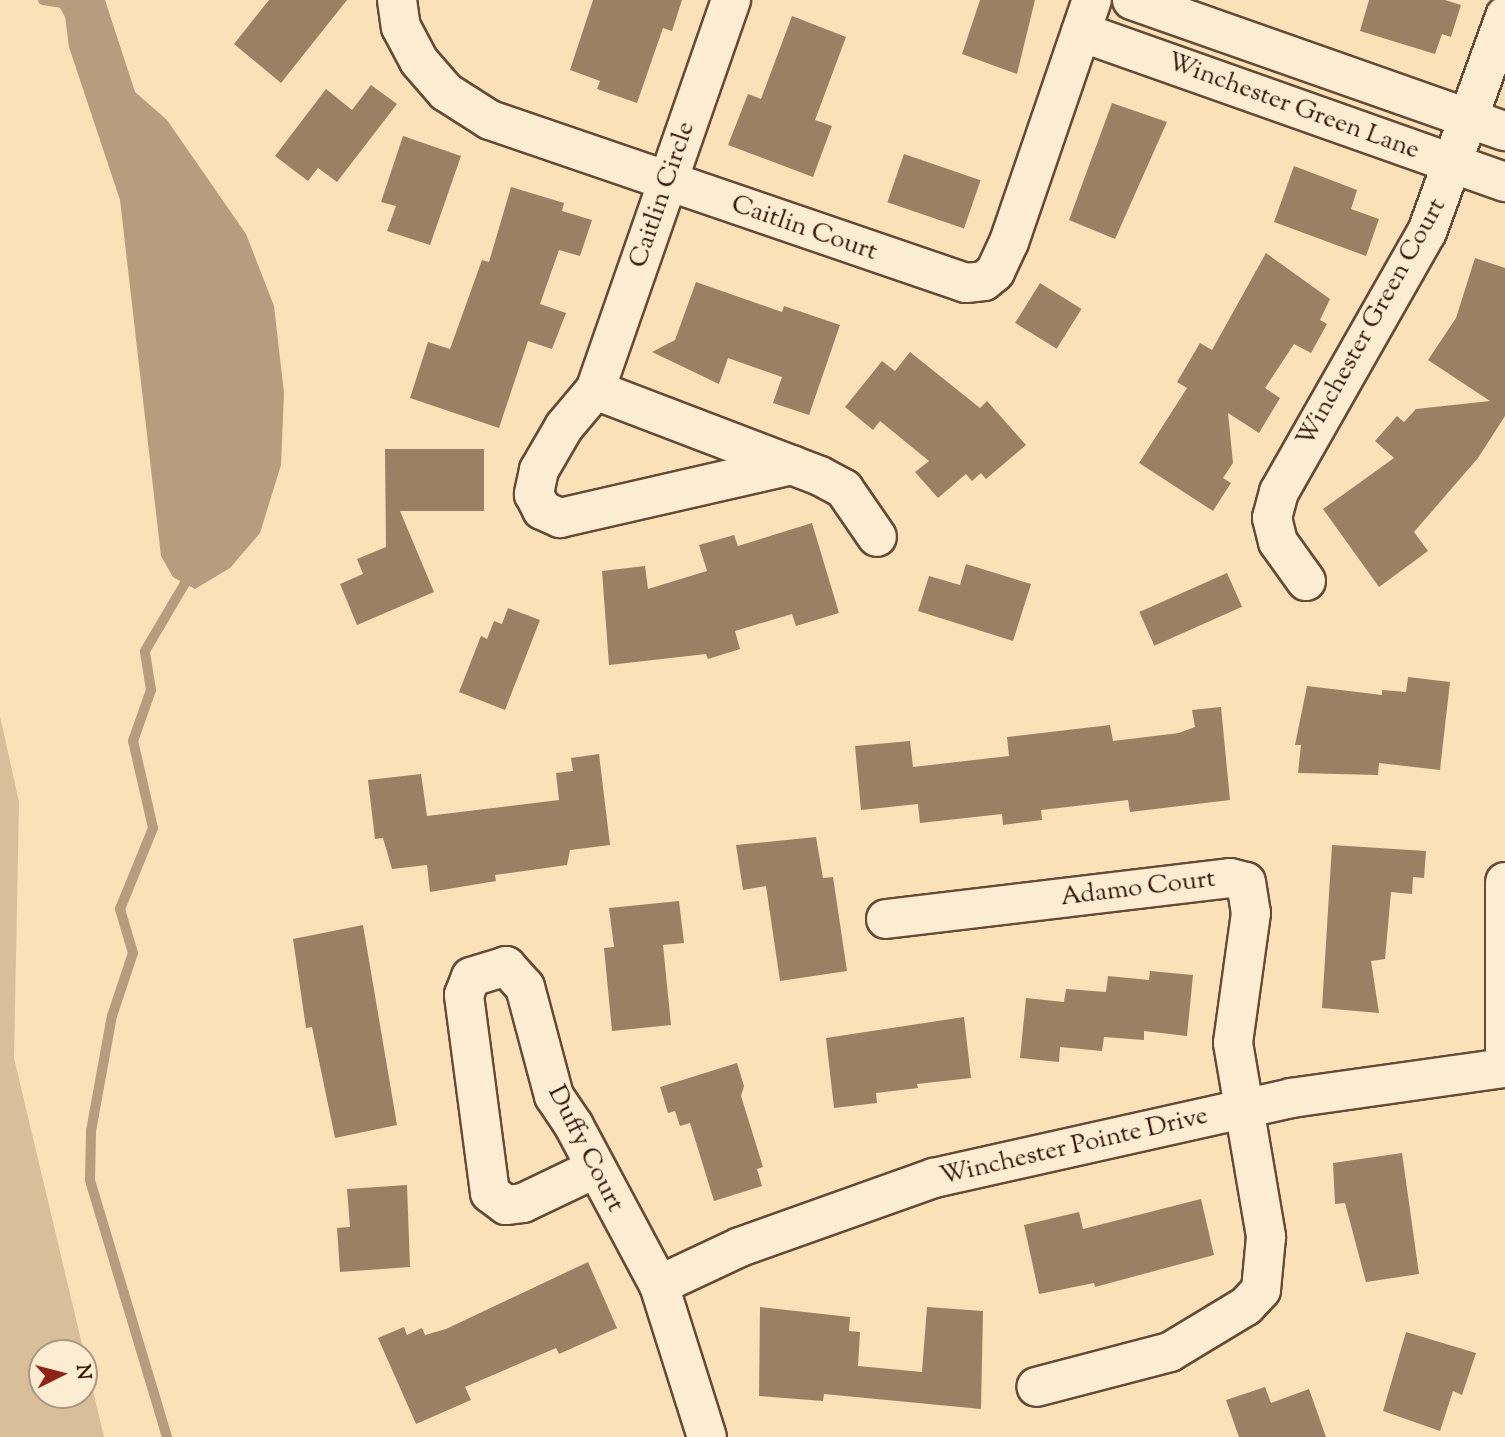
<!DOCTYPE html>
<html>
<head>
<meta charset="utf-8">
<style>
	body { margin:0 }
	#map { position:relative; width:1505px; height:1437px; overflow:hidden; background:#fae1b8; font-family:"Sorts Mill Goudy",serif }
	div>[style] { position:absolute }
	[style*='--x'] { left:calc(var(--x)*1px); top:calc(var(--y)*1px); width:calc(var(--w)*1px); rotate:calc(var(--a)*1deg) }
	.green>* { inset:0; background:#d9be9a }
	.water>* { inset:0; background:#b79c7d }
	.stream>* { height:10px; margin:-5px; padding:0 5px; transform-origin:5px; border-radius:5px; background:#b79c7d }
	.building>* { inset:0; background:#9b8064; transform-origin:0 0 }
	.roads { filter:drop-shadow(2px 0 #664936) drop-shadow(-2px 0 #664936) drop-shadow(0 2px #664936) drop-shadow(0 -2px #664936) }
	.minor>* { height:38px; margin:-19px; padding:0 19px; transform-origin:19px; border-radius:19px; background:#fcecd1 }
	span { translate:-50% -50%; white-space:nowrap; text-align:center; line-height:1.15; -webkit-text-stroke:6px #fcecd1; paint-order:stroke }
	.street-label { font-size:26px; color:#35160a }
	.north { position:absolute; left:28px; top:1339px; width:70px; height:70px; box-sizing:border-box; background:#fcecd1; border:2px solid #ac9681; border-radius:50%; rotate:84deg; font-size:19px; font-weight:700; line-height:28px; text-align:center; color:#35160a }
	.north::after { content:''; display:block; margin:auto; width:24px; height:32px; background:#8f2418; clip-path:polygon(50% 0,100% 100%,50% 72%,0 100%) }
</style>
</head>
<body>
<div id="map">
	<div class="green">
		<div style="clip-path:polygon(evenodd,0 716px,19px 802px,14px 1058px,104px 1437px,0 1437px,0 716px,84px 1353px,84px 1395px,42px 1395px,42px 1353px,84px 1353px)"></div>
	</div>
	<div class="water">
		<div style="clip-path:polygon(63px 0,105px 0,135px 92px,167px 120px,246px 234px,274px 306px,284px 393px,281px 465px,260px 533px,230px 568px,195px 589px,173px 577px,161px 556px,120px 200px,69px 47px)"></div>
	</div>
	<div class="stream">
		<div style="--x:43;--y:0;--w:20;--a:9"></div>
		<div style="--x:63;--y:3;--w:13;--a:61"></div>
		<div style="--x:167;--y:1437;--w:268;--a:-106.7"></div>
		<div style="--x:90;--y:1180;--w:49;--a:-88.8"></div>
		<div style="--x:91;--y:1131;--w:117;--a:-79.7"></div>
		<div style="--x:112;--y:1016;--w:66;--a:-71.6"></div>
		<div style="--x:133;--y:953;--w:46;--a:-106.5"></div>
		<div style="--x:120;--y:909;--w:87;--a:-67.8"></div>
		<div style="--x:153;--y:828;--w:89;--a:-102.9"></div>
		<div style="--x:133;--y:741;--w:54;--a:-70.6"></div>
		<div style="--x:151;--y:690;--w:39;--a:-99"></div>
		<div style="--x:145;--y:651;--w:79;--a:-59.5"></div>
		<div style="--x:185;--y:583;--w:11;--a:-90"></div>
	</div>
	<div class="building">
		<div style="clip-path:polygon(269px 0,347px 0,281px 83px,234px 44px)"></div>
		<div style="clip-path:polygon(593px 0,682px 0,672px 31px,663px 28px,637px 103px,597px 89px,600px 81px,570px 70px)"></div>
		<div style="clip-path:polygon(980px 0,1035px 0,1017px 74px,962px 54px)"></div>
		<div style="clip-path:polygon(1369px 0,1445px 0,1461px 5px,1451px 37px,1442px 34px,1435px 54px,1360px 31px)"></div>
		<div style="clip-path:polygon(792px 16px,846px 37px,815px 120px,832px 126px,813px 177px,728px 145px,748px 94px,761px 99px)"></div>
		<div style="clip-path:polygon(371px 85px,397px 104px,337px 182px,318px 168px,308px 181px,275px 156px,326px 89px,352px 110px)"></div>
		<div style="clip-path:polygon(1112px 103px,1167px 122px,1115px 239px,1069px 220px)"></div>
		<div style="clip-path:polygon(403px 136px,461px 156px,430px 245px,387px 231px,396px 206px,381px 202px)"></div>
		<div style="left:904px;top:154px;width:81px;height:51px;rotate:19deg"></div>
		<div style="clip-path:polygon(1294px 166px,1357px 190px,1351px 209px,1379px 219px,1366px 256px,1274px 222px)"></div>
		<div style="clip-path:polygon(511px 187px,564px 203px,562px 211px,592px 220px,580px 256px,559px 250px,540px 304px,566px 313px,552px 349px,528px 341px,499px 428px,410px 398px,428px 342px,450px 349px,482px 260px,489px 262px)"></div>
		<div style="clip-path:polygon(1266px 253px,1330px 299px,1320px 320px,1327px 324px,1311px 353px,1294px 344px,1265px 388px,1280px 398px,1259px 433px,1228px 413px,1233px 463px,1223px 478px,1231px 483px,1213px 511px,1139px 463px,1187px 388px,1177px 382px,1200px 343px,1212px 350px)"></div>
		<div style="clip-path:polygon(1475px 258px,1505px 268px,1505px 416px,1478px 458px,1414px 532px,1428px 551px,1379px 587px,1323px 509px,1394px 458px,1375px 441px,1397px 416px,1404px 422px,1416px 409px,1490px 401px,1428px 360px,1456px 318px)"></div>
		<div style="clip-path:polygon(696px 282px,782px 312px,784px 306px,840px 325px,809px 415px,773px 403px,782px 377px,728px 358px,719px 384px,652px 352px,675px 340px)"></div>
		<div style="left:1040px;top:283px;width:49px;height:47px;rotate:32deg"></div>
		<div style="clip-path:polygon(910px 352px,980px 408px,987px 401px,1026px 445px,986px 479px,981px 473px,972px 481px,966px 474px,938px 498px,915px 472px,929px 461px,880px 421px,873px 430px,845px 407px,882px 361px,895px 371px)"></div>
		<div style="clip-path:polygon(385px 449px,484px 449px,484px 511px,400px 511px,434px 592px,357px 625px,340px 584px,363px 574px,357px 559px,386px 547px)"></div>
		<div style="clip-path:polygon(812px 523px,839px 613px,796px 626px,792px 614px,735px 631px,740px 649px,708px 659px,706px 654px,609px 665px,602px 571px,645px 566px,648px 589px,707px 571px,699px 545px,734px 535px,738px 546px)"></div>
		<div style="clip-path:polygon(966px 564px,1031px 584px,1013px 641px,918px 611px,929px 576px,960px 585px)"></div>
		<div style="left:1227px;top:573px;width:37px;height:96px;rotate:66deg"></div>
		<div style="clip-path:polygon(508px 608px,540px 620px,505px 710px,459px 692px,481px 636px,487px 639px,494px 621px,502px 624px)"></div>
		<div style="clip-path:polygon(1408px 677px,1450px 682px,1440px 770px,1379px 763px,1378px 775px,1298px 773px,1301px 745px,1295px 745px,1307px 686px,1382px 695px,1382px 690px,1406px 692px)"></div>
		<div style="clip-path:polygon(1221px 707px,1230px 800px,1130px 812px,1128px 800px,1041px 810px,1042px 820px,1003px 825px,1002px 814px,920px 823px,918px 804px,861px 810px,855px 746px,910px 741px,913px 767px,1009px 756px,1007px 737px,1110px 725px,1113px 741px,1179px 733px,1195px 727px,1192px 710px)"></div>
		<div style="clip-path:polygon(599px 754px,610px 845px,570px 850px,567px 865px,495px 875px,496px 881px,430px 892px,427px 865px,392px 869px,383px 838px,375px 839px,368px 780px,421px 774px,427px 816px,559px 800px,556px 773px,573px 771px,571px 758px)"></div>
		<div style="clip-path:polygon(816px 837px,823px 878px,833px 877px,847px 971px,780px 981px,766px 886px,743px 890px,736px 845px)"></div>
		<div style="clip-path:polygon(1332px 845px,1426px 851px,1424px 878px,1413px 877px,1412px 894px,1391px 892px,1385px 959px,1371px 961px,1379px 1013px,1322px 1008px)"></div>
		<div style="clip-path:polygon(679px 901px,684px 943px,663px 945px,671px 1025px,612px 1031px,604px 948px,614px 947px,609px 908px)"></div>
		<div style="clip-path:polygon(363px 925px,397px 1125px,335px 1138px,312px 1027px,306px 1028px,293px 939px)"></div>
		<div style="clip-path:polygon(1150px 971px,1193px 975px,1187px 1036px,1144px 1031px,1144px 1040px,1104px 1037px,1102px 1051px,1060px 1047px,1059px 1062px,1020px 1058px,1026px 998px,1064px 1002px,1066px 989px,1106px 992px,1108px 976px,1149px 980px)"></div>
		<div style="clip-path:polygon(964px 1017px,971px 1078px,917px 1084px,918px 1088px,876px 1093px,877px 1103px,834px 1108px,826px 1038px)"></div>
		<div style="clip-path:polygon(737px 1063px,744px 1086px,741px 1096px,763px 1167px,757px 1169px,762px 1186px,714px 1201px,690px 1123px,680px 1126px,675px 1111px,668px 1113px,660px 1087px)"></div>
		<div style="clip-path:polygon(1402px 1153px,1419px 1274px,1366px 1282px,1345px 1203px,1335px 1204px,1333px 1163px)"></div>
		<div style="clip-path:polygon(407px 1185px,410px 1267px,340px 1272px,337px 1228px,350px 1227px,347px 1189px)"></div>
		<div style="clip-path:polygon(1201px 1199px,1214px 1255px,1095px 1287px,1094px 1283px,1039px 1294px,1024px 1225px,1079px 1212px,1083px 1229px)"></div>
		<div style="clip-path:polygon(588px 1262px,617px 1328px,559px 1354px,556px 1348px,465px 1387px,471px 1400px,416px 1424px,378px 1338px,404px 1327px,407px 1335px,422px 1328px,425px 1335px,446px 1329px)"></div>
		<div style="clip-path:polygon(760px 1307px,850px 1317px,849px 1331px,860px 1332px,858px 1366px,922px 1372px,927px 1307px,983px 1311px,981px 1409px,824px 1394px,823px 1401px,759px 1396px)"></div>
		<div style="clip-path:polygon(1406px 1332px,1476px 1353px,1462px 1395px,1453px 1391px,1440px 1431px,1383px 1411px)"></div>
		<div style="clip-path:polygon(1265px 1387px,1271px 1403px,1309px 1389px,1326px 1437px,1239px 1437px,1226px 1400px)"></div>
	</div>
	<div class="roads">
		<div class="minor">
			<div style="--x:397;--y:0;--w:27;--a:82"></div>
			<div style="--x:401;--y:27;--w:38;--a:62"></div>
			<div style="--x:419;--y:61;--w:41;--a:48.9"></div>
			<div style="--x:446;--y:92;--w:52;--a:32.5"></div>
			<div style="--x:490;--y:120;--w:503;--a:18.9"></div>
			<div style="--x:966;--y:283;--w:18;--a:-6"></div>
			<div style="--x:984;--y:281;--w:14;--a:-39"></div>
			<div style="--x:995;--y:272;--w:33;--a:-65"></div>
			<div style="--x:1009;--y:242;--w:256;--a:-71.1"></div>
			<div style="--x:731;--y:0;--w:413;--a:109.2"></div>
			<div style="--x:595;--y:390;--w:241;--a:20.9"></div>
			<div style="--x:820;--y:476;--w:27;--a:28"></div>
			<div style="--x:844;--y:489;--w:58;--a:55.5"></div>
			<div style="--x:1132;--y:0;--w:395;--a:19.4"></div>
			<div style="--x:1081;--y:32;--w:450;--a:19.5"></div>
			<div style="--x:595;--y:390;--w:48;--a:130"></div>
			<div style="--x:564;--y:427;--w:50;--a:120.2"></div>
			<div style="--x:539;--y:470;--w:25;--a:102"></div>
			<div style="--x:534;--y:494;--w:18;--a:63"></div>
			<div style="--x:542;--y:510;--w:20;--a:24"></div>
			<div style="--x:560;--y:518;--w:238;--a:-12.9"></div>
			<div style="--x:1306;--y:581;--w:48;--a:-125.7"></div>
			<div style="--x:1278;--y:542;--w:25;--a:-104"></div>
			<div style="--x:1272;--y:518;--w:27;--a:-75"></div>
			<div style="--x:1279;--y:492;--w:299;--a:-60.4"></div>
			<div style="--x:1427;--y:232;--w:230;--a:-70.1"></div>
			<div style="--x:1505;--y:882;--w:168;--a:90"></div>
			<div style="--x:886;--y:919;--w:346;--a:-6.8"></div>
			<div style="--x:1230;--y:878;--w:16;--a:14"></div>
			<div style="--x:1246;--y:882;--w:31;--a:81"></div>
			<div style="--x:1251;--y:913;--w:131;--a:97.9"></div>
			<div style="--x:1233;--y:1043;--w:197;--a:80.3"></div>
			<div style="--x:1266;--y:1237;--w:53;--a:95.4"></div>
			<div style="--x:1261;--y:1290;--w:22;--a:133"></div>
			<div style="--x:1246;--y:1306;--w:89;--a:148.8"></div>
			<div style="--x:1170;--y:1352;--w:138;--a:165.4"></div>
			<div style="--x:594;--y:1169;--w:79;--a:154.4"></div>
			<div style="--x:523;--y:1203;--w:17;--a:173"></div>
			<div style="--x:506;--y:1205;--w:20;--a:-143"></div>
			<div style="--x:490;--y:1193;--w:200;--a:-97.5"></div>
			<div style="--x:464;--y:995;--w:19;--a:-69"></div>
			<div style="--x:471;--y:977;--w:37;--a:-17"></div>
			<div style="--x:506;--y:966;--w:28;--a:48"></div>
			<div style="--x:525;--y:987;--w:113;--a:75.1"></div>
			<div style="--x:554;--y:1096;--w:36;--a:56"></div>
			<div style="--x:574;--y:1126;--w:180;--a:61.9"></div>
			<div style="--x:659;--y:1285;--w:159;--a:72.5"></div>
			<div style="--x:659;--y:1285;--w:89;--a:-25.1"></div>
			<div style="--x:740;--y:1247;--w:206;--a:-19.6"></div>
			<div style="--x:934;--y:1178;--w:366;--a:-12.6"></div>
			<div style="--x:1291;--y:1098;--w:216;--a:-8"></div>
		</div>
	</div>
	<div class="street-label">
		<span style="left:1293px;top:107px;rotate:20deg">Winchester Green Lane</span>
		<span style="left:663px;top:195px;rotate:-71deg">Caitlin Circle</span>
		<span style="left:804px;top:229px;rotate:19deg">Caitlin Court</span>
		<span style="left:1372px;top:323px;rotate:-61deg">Winchester Green Court</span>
		<span style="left:1138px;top:889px;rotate:-7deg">Adamo Court</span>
		<span style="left:1074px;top:1147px;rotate:-13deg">Winchester Pointe Drive</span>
		<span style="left:585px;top:1149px;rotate:63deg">Duffy Court</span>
	</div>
	<div class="north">N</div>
</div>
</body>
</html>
